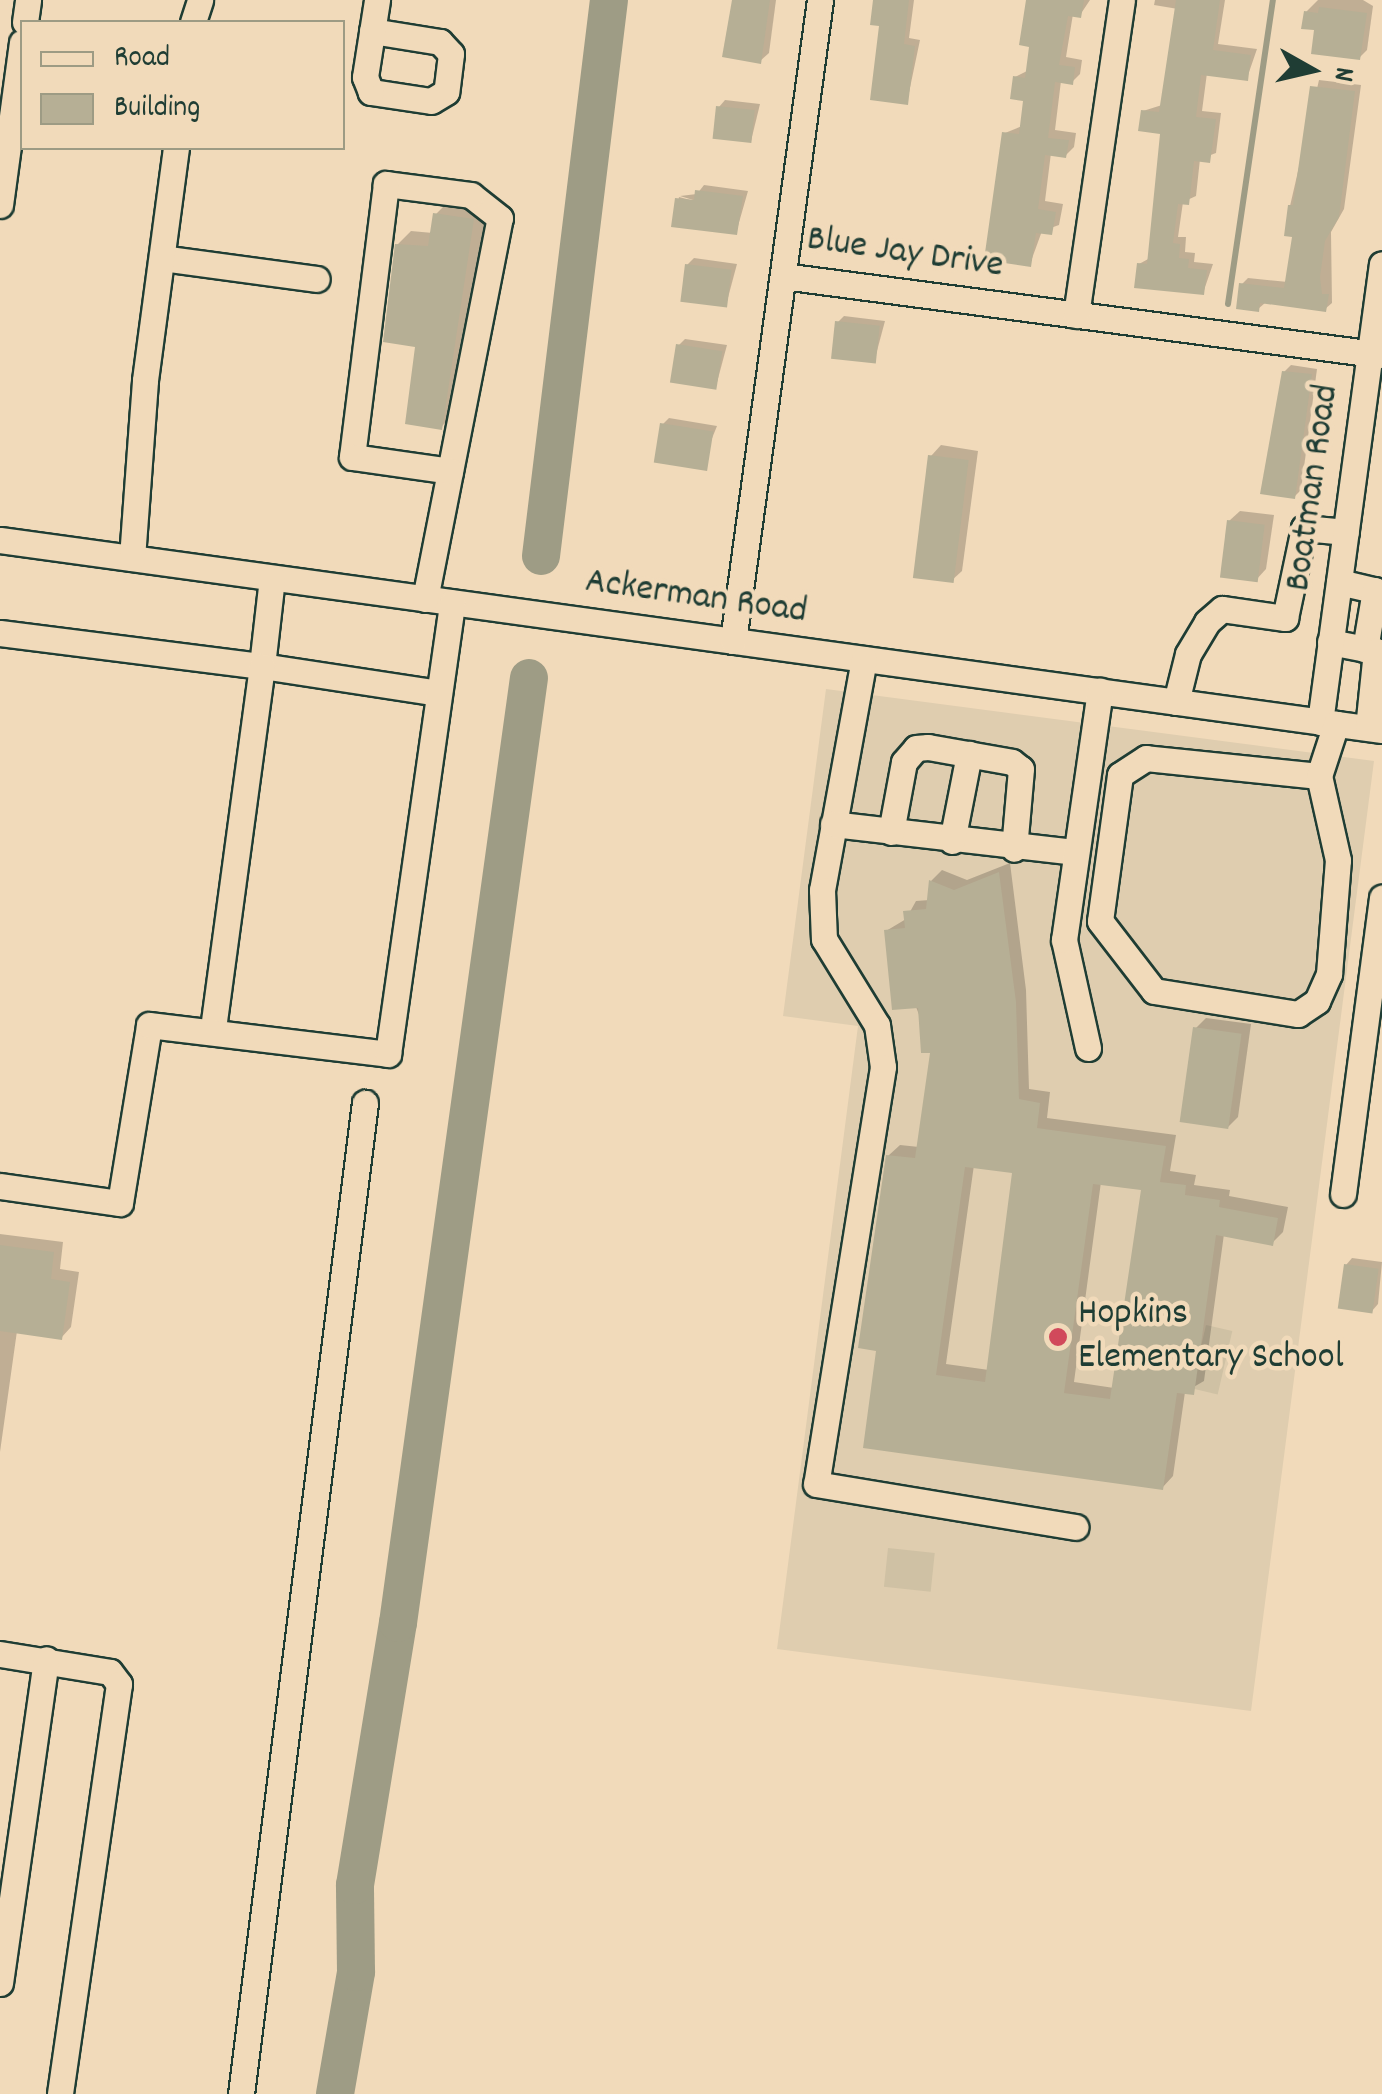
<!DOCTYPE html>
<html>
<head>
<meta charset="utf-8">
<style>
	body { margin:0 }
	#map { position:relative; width:1382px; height:2094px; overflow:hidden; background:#f1daba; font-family:Dekko,sans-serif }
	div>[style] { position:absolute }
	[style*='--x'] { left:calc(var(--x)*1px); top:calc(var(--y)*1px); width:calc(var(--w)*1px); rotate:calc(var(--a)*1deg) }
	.built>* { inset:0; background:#dfcdaf }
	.green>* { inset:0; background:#cfc1a4; transform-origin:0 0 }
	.shadow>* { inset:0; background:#0003 }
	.stream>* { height:6px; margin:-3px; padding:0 3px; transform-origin:3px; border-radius:3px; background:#9e9c85 }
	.river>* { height:38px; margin:-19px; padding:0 19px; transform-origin:19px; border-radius:19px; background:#9e9c85 }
	.building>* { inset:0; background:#b6af95; transform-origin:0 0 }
	.roads { filter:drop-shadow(2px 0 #1f3d34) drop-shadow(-2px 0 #1f3d34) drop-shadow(0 2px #1f3d34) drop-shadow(0 -2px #1f3d34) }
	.minor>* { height:25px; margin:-12.5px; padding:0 12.5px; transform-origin:12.5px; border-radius:12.5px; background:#f1daba }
	.dots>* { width:28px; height:28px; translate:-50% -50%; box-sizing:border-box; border:5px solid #f1daba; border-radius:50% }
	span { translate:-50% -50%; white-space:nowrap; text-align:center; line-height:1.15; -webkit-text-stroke:9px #f1daba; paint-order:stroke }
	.street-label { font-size:38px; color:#1f3d34 }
	.poi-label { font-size:38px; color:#1f3d34 }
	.left { translate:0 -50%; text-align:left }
	.legend { position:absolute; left:20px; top:20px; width:325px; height:130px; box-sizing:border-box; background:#f1daba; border:2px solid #9d9b84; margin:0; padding:12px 18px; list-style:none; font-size:30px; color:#1f3d34 }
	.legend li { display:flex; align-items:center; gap:20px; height:50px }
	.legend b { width:50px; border:2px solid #9d9b84 }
	.north { position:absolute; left:1262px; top:20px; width:100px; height:100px; -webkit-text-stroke:8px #f1daba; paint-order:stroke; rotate:98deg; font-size:28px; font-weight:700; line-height:40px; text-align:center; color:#1f3d34 }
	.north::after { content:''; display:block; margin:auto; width:35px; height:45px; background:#1f3d34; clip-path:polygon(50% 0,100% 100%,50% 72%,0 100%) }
</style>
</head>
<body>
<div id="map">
	<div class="built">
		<div style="clip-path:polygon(826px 689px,1374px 761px,1251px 1711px,777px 1649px,858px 1026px,783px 1016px)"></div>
	</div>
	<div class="green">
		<div style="left:1206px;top:1325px;width:27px;height:65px;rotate:13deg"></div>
		<div style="left:888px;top:1548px;width:47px;height:39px;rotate:6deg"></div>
	</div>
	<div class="shadow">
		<div style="clip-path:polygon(735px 0,776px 0,769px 53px,760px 61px)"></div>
		<div style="clip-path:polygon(877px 0,914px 0,909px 38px,920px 40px,907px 102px)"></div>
		<div style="clip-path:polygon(1029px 0,1090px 0,1080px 15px,1073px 14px,1066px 57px,1082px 60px,1080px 74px,1072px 82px,1061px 81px,1055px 130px,1076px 133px,1074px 147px,1066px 155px,1051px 153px,1045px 201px,1063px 204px,1059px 225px,1042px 231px,1030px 264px,1005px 133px,1022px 126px,1026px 99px,1015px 77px,1029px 70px)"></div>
		<div style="clip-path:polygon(1155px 0,1225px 0,1218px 44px,1257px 49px,1247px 78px,1207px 73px,1202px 111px,1221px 113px,1216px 153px,1200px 159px,1196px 196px,1183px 202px,1178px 237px,1186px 237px,1185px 252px,1195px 253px,1194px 262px,1213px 264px,1203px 293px,1139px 264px,1150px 258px,1163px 132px,1143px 111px,1162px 105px,1178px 9px,1154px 5px)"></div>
		<div style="clip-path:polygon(1318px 0,1363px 0,1373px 6px,1367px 50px,1359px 58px,1317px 28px,1306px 12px)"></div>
		<div style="clip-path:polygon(1319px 80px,1361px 85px,1344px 209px,1331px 232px,1332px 303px,1325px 309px,1265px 303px,1258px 309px,1242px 284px,1248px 278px,1288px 282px,1294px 235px,1290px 206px)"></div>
		<div style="clip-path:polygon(725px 100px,760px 104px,751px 141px,719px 107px)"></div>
		<div style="clip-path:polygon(704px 185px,748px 191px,736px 233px,673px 225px,679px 197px,706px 204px,680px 196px,697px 194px)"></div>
		<div style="clip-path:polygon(450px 200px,487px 205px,455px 413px,441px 427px,397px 245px,411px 231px,433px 233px,436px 214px)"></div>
		<div style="clip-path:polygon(694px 258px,737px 264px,726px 305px,687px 265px)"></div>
		<div style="clip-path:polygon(844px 316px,885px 321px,874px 362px,838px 322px)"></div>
		<div style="clip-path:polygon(685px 339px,727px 345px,716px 386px,679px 345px)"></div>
		<div style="clip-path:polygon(1291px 365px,1317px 369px,1301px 490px,1294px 497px,1284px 372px)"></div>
		<div style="clip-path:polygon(669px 418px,717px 426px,700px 468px,663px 424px)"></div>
		<div style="clip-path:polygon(941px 445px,978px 451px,962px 571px,951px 581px,931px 456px)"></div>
		<div style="clip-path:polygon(1240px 511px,1274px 515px,1266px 569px,1256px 580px,1229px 521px)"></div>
		<div style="clip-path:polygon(evenodd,1010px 863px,1026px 990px,1029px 1089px,1050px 1092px,1047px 1118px,1176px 1135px,1170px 1171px,1196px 1175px,1194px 1185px,1230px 1190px,1229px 1196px,1288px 1207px,1283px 1232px,1272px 1243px,1224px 1234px,1204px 1381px,1185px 1392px,1173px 1476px,1162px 1488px,879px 1349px,888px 1156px,900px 1145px,919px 1147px,933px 1050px,886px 931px,906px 919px,916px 901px,930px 900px,931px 881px,942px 870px,967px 880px,1010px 863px,974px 1165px,1015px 1171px,989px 1370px,946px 1364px,974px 1165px,1010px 863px,1101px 1182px,1144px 1188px,1114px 1388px,1074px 1382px,1101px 1182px)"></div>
		<div style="clip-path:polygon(1206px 1018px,1251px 1024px,1238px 1117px,1228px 1127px,1196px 1028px)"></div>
		<div style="clip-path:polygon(0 1234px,63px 1242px,60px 1269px,79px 1272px,71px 1327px,61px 1338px,17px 1331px,0 1452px)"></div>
		<div style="clip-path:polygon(1352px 1258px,1382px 1262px,1378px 1304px,1372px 1311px,1346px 1265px)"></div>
	</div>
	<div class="stream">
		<div style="--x:1228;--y:304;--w:307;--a:-81.6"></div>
	</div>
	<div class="river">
		<div style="--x:541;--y:556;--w:560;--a:-83.03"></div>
		<div style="--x:335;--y:2094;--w:124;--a:-80.2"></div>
		<div style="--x:356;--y:1972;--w:87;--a:-90.7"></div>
		<div style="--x:355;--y:1885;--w:266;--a:-80.7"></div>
		<div style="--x:398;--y:1623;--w:954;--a:-82.11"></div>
	</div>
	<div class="building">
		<div style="clip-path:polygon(732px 0,770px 0,761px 64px,722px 57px)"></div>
		<div style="clip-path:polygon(873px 0,909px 0,904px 44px,915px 46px,908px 105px,870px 100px,879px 26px,870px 25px)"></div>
		<div style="clip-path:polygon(1026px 0,1084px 0,1081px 18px,1068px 16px,1059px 65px,1075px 67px,1073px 85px,1055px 82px,1048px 138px,1069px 140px,1066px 158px,1045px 155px,1038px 209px,1056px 212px,1052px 235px,1036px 233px,1031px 267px,984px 260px,1002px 132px,1019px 134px,1023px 101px,1010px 99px,1013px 76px,1025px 78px,1029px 47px,1019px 45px)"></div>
		<div style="clip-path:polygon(1176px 0,1220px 0,1213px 50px,1251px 55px,1248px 81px,1201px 75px,1196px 117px,1216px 119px,1210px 163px,1194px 161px,1189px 205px,1178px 204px,1173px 243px,1180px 244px,1179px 258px,1189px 259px,1188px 268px,1207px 270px,1204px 295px,1134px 288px,1137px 263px,1147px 264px,1160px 134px,1138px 131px,1141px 110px,1159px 112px)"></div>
		<div style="clip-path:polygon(1319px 7px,1367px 13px,1360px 60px,1311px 54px,1314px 30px,1301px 29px,1304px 11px,1318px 13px)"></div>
		<div style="clip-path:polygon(1310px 86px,1355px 91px,1339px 217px,1325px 241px,1320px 277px,1322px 294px,1329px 294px,1326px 312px,1260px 303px,1259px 312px,1236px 309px,1239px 283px,1284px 288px,1292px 237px,1284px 236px,1288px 205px,1293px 205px)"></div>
		<div style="left:716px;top:106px;width:39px;height:33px;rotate:6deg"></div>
		<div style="clip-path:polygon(695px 190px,743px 196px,737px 235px,671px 227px,675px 198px,694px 200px)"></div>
		<div style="clip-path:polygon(433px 213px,474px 219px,442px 430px,405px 424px,415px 347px,383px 342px,395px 244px,428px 246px)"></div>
		<div style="left:685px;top:264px;width:47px;height:38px;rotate:7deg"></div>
		<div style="left:835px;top:321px;width:45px;height:38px;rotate:6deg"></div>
		<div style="left:676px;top:344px;width:47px;height:39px;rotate:9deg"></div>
		<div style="clip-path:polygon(1282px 371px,1312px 374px,1295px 499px,1260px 494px)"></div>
		<div style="left:660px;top:423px;width:54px;height:40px;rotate:9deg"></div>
		<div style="left:928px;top:455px;width:41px;height:124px;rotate:7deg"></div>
		<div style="left:1227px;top:520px;width:38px;height:58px;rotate:7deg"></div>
		<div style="clip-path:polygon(evenodd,999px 872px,1016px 1002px,1019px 1099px,1040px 1103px,1037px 1128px,1166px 1146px,1160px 1182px,1186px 1185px,1185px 1195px,1220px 1200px,1219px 1207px,1278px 1218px,1273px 1246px,1216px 1235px,1194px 1395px,1177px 1393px,1163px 1490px,863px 1448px,876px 1351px,858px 1348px,886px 1155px,915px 1158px,930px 1053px,921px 1053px,918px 1008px,892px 1010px,884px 930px,905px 928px,903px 911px,926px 909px,929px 880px,954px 890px,999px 872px,965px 1167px,1012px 1173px,985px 1382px,936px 1375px,965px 1167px,999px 872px,1093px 1184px,1141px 1190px,1110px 1399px,1064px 1393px,1093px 1184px)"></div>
		<div style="left:1193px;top:1027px;width:49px;height:96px;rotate:8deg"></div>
		<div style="clip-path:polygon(0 1245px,54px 1252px,51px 1279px,70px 1282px,62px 1340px,0 1331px)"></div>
		<div style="left:1344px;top:1264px;width:35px;height:45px;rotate:8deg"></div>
	</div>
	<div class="roads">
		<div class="minor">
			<div style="--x:25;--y:22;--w:22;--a:-82"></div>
			<div style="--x:193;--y:22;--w:23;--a:-72"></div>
			<div style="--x:372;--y:31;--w:69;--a:9.2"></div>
			<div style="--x:440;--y:42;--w:16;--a:47"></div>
			<div style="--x:451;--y:54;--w:38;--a:97"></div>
			<div style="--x:446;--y:92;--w:17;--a:149"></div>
			<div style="--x:431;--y:101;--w:61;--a:-171.5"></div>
			<div style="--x:371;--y:92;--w:16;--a:-112"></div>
			<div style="--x:365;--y:77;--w:78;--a:-81.1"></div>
			<div style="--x:0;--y:205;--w:164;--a:-82.3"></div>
			<div style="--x:162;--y:258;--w:156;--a:7.7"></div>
			<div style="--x:783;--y:276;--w:604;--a:7.51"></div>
			<div style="--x:1076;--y:315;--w:318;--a:-81.7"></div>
			<div style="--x:0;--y:540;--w:1395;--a:7.83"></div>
			<div style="--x:132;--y:558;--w:178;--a:-85.8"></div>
			<div style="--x:145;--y:380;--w:234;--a:-82.4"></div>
			<div style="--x:272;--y:578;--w:89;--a:96.5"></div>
			<div style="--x:262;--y:666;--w:178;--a:8.7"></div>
			<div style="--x:1339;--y:582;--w:37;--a:13"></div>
			<div style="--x:1375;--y:590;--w:60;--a:99.6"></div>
			<div style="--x:425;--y:599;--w:388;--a:-78.9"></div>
			<div style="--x:500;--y:218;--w:37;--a:-142"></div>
			<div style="--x:471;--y:195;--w:86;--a:-172.6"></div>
			<div style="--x:386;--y:184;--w:275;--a:97.1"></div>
			<div style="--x:352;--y:457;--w:99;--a:8.1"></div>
			<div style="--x:0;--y:633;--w:264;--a:7.2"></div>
			<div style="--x:262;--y:666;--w:367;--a:97.7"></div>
			<div style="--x:733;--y:641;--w:647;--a:-82.27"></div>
			<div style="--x:1330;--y:642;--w:47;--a:11.1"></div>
			<div style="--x:1376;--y:651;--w:77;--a:95.9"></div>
			<div style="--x:864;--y:659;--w:235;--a:100.3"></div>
			<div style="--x:822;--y:890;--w:49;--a:87.7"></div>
			<div style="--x:824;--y:939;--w:101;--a:58.4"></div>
			<div style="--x:877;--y:1025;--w:42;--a:81.9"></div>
			<div style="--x:883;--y:1067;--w:422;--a:99.1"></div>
			<div style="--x:816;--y:1484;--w:263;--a:9.4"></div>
			<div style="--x:1176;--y:702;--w:49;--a:-76"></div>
			<div style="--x:1188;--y:654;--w:37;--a:-59"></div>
			<div style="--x:1207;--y:622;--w:20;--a:-41"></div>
			<div style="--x:1222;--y:609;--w:64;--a:8.1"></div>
			<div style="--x:1285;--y:618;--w:92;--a:-78.1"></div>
			<div style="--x:1304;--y:528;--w:42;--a:5.4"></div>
			<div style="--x:1320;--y:722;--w:462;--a:-82.3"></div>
			<div style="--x:1319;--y:776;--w:174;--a:-174.1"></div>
			<div style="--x:1146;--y:758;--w:31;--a:147"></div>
			<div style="--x:1120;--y:775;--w:147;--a:97.8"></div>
			<div style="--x:1100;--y:921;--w:88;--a:52.4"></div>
			<div style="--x:1154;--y:991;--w:146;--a:9.1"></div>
			<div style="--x:1298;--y:1014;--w:23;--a:-34"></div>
			<div style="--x:1317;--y:1001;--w:30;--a:-66"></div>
			<div style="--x:1329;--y:974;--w:114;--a:-85.5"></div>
			<div style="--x:1338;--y:860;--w:86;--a:-102.7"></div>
			<div style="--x:1319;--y:776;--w:55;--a:-71.9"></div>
			<div style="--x:833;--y:824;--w:243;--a:6.6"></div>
			<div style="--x:891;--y:832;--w:71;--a:-79.5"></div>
			<div style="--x:904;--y:762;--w:18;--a:-49"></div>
			<div style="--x:916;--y:748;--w:12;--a:-5"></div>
			<div style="--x:928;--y:747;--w:85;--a:10.1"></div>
			<div style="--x:1012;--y:762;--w:11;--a:38"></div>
			<div style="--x:1021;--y:769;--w:80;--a:95"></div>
			<div style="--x:952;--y:841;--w:89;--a:-78.9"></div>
			<div style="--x:1088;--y:1048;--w:111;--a:-102.5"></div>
			<div style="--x:1064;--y:940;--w:252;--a:-81.8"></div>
			<div style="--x:0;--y:1186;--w:121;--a:8.1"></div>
			<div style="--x:120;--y:1203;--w:180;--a:-80.7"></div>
			<div style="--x:149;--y:1025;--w:241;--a:6.9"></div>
			<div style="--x:388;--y:1054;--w:456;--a:-81.9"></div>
			<div style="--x:1343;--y:1194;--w:299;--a:-82.5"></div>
			<div style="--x:0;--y:1654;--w:111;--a:9.3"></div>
			<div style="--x:110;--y:1672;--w:15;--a:53"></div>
			<div style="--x:119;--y:1684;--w:414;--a:98.2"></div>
			<div style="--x:0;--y:1983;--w:327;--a:-81.9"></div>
			<div style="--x:241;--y:2094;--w:999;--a:-82.87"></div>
		</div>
	</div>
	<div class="dots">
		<div style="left:1058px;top:1337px;background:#d1495b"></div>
	</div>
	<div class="street-label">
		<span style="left:905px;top:254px;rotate:8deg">Blue Jay Drive</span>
		<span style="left:1314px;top:488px;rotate:-82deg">Boatman Road</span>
		<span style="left:696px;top:598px;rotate:8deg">Ackerman Road</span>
	</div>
	<div class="poi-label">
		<span class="left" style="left:1078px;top:1337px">Hopkins<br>Elementary School</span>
	</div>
	<ul class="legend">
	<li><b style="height:12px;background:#f1daba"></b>Road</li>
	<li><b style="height:28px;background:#b6af95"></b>Building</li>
	</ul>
	<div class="north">N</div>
</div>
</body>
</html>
